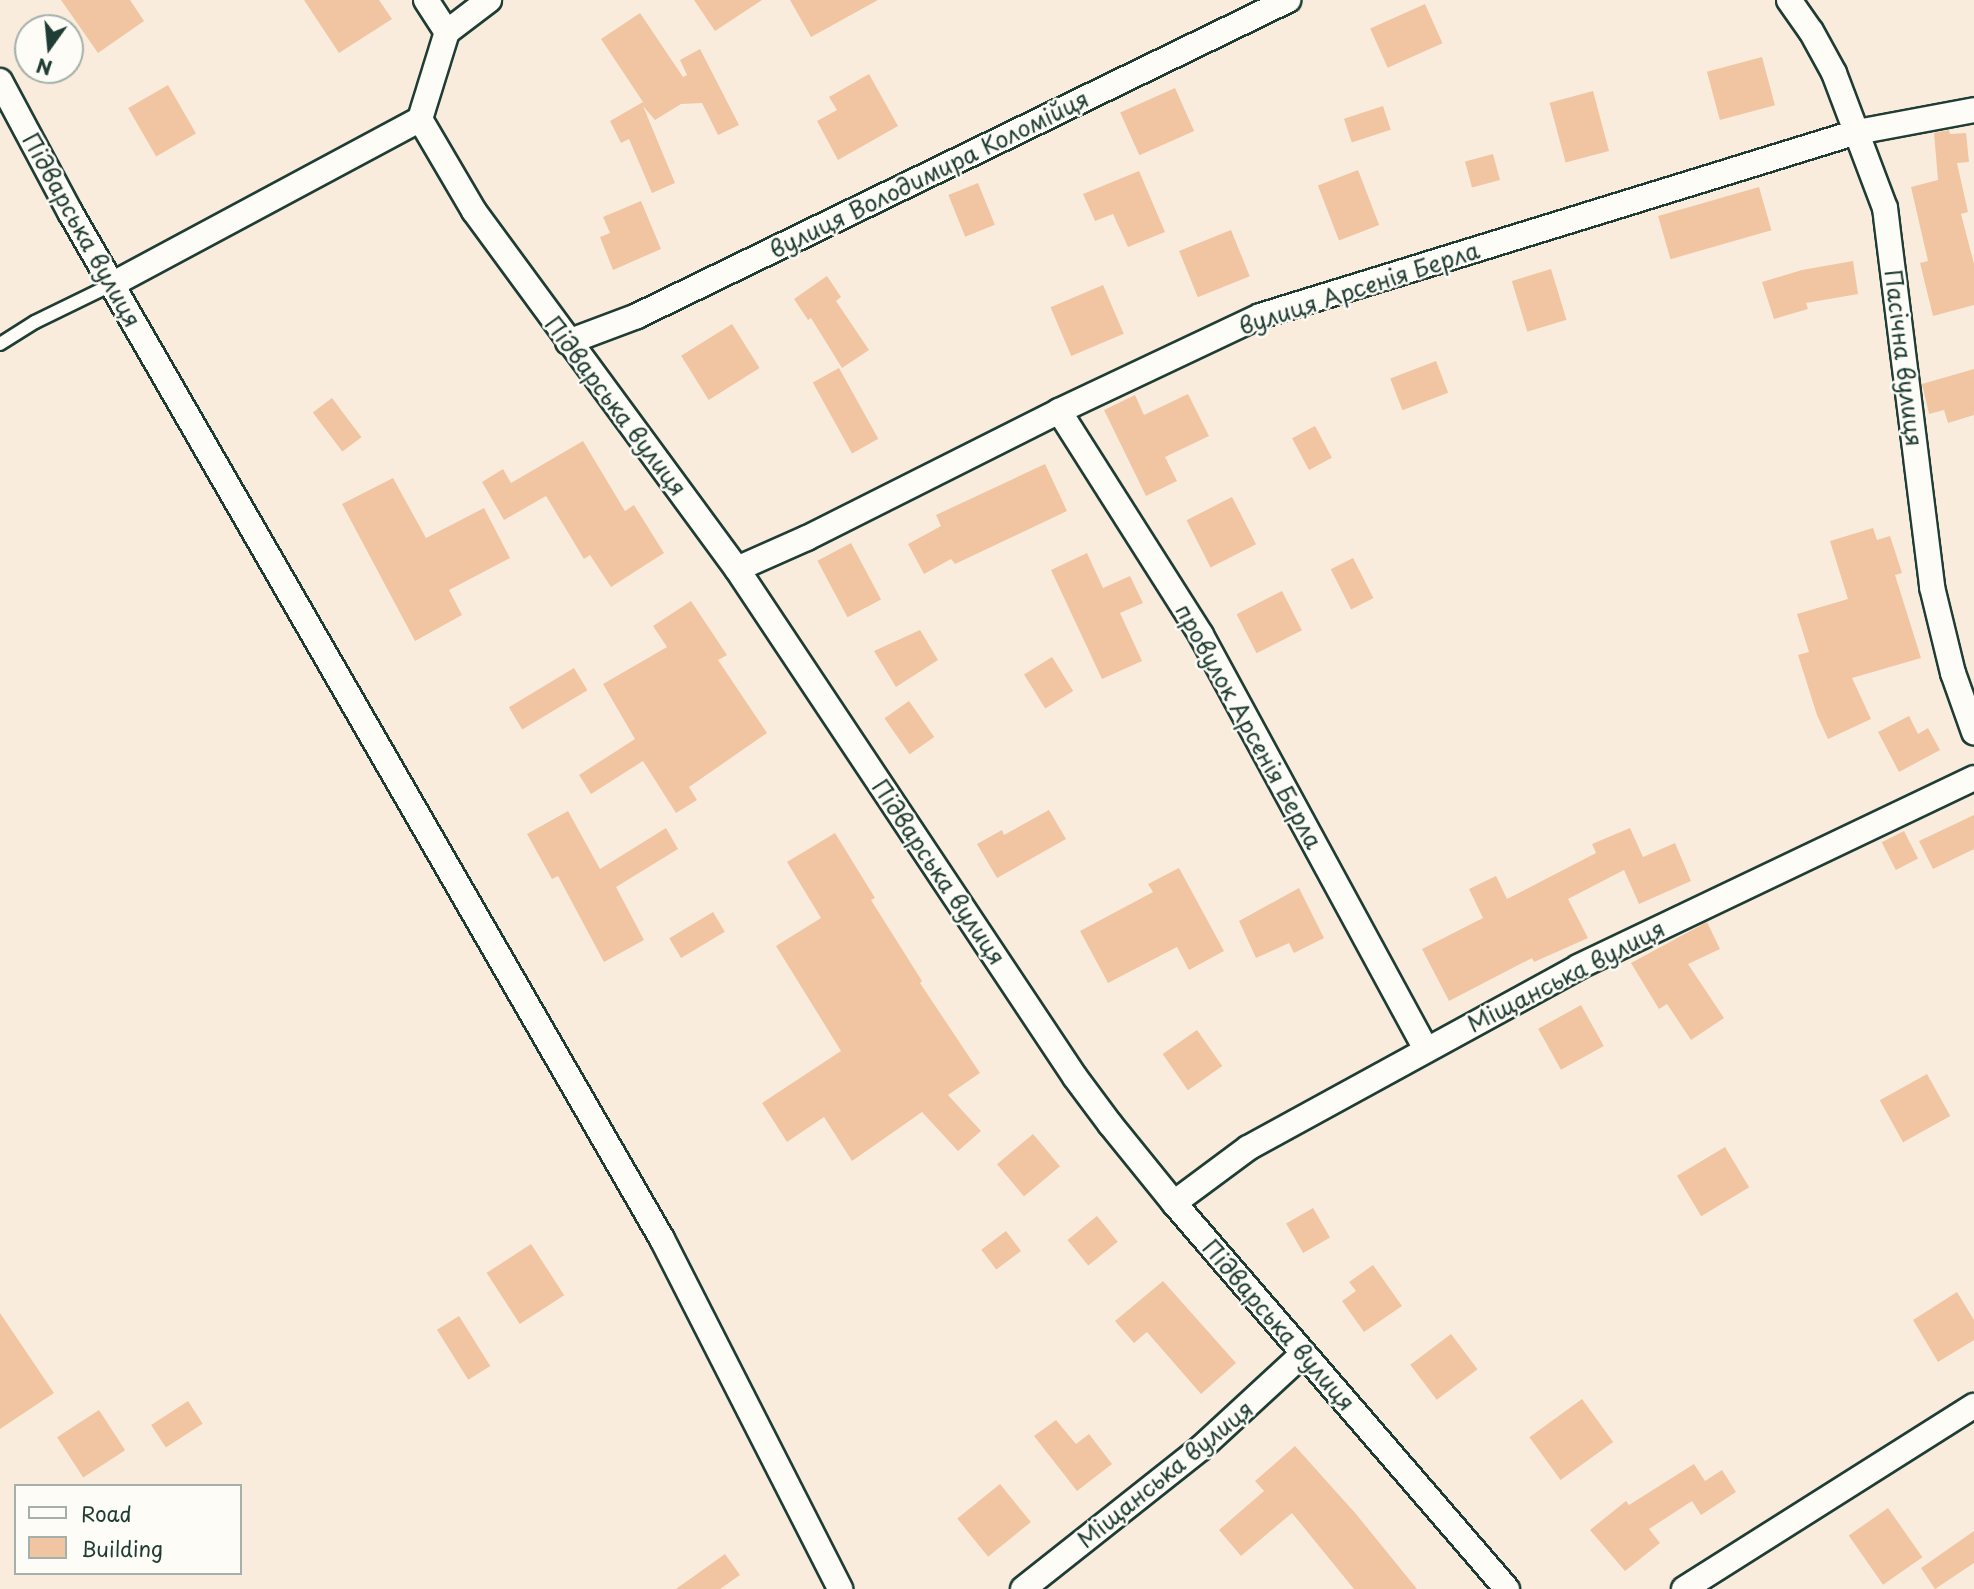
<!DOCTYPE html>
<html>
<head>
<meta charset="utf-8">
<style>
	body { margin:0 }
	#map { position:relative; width:1974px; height:1589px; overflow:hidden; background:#f9ecdd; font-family:"Playpen Sans",sans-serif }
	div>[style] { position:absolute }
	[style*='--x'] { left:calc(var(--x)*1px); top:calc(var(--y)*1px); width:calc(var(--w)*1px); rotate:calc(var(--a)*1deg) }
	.building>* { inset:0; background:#f1c5a1; transform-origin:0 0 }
	.roads { filter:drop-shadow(2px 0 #1f3d34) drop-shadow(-2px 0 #1f3d34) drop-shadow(0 2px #1f3d34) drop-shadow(0 -2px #1f3d34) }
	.lane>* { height:12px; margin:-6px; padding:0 6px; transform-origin:6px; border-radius:6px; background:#fdfcf7 }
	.street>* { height:24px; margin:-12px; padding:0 12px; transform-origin:12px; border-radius:12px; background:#fdfcf7 }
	span { translate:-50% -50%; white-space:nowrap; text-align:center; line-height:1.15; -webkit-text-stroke:5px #fdfcf7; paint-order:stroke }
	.street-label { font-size:23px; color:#1f3d34 }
	.legend { position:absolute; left:14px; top:1484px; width:228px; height:91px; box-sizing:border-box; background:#fdfcf7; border:2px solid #a4b0a9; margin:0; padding:9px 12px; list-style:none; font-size:21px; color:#1f3d34 }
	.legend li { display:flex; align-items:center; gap:14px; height:35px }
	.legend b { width:35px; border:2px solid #a4b0a9 }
	.north { position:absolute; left:14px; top:14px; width:70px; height:70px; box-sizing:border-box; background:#fdfcf7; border:2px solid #a4b0a9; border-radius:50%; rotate:195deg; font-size:19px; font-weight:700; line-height:28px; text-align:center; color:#1f3d34 }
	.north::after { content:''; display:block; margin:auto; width:24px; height:32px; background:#1f3d34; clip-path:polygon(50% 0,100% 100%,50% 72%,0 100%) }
</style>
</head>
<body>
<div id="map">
	<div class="building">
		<div style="clip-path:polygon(61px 0,130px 0,144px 21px,98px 53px)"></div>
		<div style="clip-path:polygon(304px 0,379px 0,392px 19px,339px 53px)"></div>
		<div style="clip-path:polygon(694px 0,762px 0,715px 31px)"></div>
		<div style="clip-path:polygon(790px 0,878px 0,811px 37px)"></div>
		<div style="left:1425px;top:4px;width:43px;height:60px;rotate:66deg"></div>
		<div style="clip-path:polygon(640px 13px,683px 77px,687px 75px,680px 60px,700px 49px,739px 125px,718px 135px,702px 103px,681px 104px,655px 120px,643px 106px,675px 183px,652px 193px,629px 139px,621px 143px,610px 121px,643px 102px,601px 39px)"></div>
		<div style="left:1762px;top:57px;width:50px;height:57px;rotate:75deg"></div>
		<div style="clip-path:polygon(869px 74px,898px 126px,838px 160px,817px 121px,837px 110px,829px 97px)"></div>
		<div style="left:168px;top:85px;width:56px;height:46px;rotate:60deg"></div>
		<div style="left:1175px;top:88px;width:47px;height:60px;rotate:66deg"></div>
		<div style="left:1593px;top:91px;width:62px;height:45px;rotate:75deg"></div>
		<div style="left:1383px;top:106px;width:25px;height:41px;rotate:72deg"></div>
		<div style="clip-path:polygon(1949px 130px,1950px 134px,1966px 133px,1969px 162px,1957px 163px,1968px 212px,1961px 214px,1974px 264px,1974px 305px,1933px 316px,1920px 263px,1928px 261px,1911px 187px,1938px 180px,1934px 133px)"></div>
		<div style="left:1493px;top:154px;width:27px;height:29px;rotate:75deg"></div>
		<div style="left:1358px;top:170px;width:59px;height:43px;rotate:69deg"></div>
		<div style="clip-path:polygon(1139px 171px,1165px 232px,1128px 247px,1113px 214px,1095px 221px,1083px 194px)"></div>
		<div style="left:978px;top:183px;width:45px;height:32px;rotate:68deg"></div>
		<div style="left:1759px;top:187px;width:45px;height:105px;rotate:74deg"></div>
		<div style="clip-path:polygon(641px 201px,661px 249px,613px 270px,600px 237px,610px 233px,603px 217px)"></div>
		<div style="left:1231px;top:230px;width:50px;height:56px;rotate:68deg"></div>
		<div style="clip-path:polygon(1853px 261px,1858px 294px,1806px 303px,1808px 309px,1774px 319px,1762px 282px,1802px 270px)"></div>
		<div style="left:1551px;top:269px;width:53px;height:41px;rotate:73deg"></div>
		<div style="clip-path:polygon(827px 276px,841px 297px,836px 301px,869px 350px,842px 368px,811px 318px,808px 320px,794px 299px)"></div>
		<div style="left:1103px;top:285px;width:53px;height:57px;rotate:67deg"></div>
		<div style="left:732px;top:324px;width:52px;height:60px;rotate:58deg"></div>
		<div style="left:1436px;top:361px;width:34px;height:49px;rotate:69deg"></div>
		<div style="left:839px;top:368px;width:81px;height:30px;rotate:61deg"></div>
		<div style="clip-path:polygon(1974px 369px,1974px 415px,1948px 423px,1944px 410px,1929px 414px,1922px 384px)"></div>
		<div style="clip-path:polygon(1188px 394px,1209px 436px,1165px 457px,1177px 481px,1146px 496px,1104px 410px,1135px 395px,1144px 415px)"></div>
		<div style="left:332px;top:398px;width:49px;height:24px;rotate:53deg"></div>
		<div style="left:1315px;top:426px;width:36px;height:26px;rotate:62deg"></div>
		<div style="clip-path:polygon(583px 441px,625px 511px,634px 505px,664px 553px,611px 587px,590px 555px,584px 559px,546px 496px,504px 520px,482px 482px,503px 469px,511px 483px)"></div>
		<div style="clip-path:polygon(1045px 464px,1067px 511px,955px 564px,951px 559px,924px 574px,908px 544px,941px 526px,936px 515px)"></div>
		<div style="clip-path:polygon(393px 478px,426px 538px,484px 508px,510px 558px,449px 590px,462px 615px,415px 641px,342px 504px)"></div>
		<div style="left:1232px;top:497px;width:53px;height:51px;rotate:63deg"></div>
		<div style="clip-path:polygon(1873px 528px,1877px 540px,1890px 536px,1902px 573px,1895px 575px,1921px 658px,1852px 678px,1871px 719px,1828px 739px,1817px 715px,1798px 655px,1809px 652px,1797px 614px,1848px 599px,1830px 541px)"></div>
		<div style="left:851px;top:543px;width:64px;height:38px;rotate:62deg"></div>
		<div style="clip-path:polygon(1087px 553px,1103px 588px,1130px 576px,1143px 603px,1120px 613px,1142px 661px,1102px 679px,1051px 570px)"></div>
		<div style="left:1353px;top:558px;width:45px;height:25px;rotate:63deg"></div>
		<div style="left:1282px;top:591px;width:44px;height:51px;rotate:63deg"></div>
		<div style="clip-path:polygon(691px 601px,727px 655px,718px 660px,767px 733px,689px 787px,697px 800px,676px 813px,643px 761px,591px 794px,579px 775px,635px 739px,603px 684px,667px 647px,653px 626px)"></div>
		<div style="clip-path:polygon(920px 630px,938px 660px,896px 687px,874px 651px)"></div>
		<div style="left:1052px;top:657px;width:40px;height:33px;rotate:58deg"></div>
		<div style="left:574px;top:668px;width:26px;height:76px;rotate:59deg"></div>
		<div style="left:909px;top:701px;width:44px;height:30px;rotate:55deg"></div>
		<div style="clip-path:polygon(1909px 716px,1918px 734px,1928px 728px,1940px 750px,1899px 772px,1878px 732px)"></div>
		<div style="clip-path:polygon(1049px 810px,1066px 839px,997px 878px,977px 844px,1002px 830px,1004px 835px)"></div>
		<div style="clip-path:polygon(568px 811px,600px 869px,666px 828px,678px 849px,616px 887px,644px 940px,604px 962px,558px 876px,552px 879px,527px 834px)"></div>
		<div style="clip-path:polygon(1974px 815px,1974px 849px,1933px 869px,1919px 841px)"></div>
		<div style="clip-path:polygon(1630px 828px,1643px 857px,1675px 843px,1691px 881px,1639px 904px,1624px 870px,1568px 899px,1588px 938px,1534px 962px,1532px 958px,1449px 1001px,1422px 949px,1483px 918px,1469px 889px,1496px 876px,1507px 899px,1596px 853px,1592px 844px)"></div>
		<div style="left:1904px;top:831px;width:31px;height:25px;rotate:63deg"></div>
		<div style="clip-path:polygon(835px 833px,875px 898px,871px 900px,922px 981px,920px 983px,980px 1073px,948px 1095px,981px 1131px,958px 1151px,922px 1112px,852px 1161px,824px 1117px,787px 1142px,762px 1103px,841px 1051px,776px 946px,821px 918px,787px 862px)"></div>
		<div style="clip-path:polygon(1179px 868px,1224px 951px,1189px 970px,1177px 947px,1108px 983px,1080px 931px,1153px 892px,1148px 884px)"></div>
		<div style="clip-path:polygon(1299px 888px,1324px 938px,1294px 953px,1289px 943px,1256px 958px,1239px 921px)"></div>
		<div style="left:713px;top:912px;width:23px;height:51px;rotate:59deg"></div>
		<div style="clip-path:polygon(1707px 922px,1720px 949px,1688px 964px,1724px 1018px,1691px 1040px,1667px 1004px,1659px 1009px,1631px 963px)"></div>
		<div style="left:1581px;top:1005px;width:47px;height:49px;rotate:61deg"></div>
		<div style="left:1197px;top:1030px;width:44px;height:42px;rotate:55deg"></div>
		<div style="left:1927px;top:1074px;width:48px;height:54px;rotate:61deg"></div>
		<div style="left:1033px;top:1134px;width:42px;height:47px;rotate:50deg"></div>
		<div style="left:1725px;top:1147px;width:47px;height:56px;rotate:59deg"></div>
		<div style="left:1313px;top:1208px;width:34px;height:31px;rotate:60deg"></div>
		<div style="left:1097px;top:1216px;width:33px;height:38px;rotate:51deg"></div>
		<div style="left:1006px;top:1231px;width:25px;height:31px;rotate:53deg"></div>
		<div style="left:531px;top:1244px;width:61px;height:53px;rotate:57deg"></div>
		<div style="clip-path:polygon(1373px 1265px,1402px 1306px,1364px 1332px,1342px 1301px,1356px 1291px,1349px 1282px)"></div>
		<div style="clip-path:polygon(1163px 1281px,1236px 1363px,1201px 1394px,1147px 1332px,1134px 1343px,1115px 1321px)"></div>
		<div style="clip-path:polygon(1957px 1292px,1974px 1320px,1974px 1340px,1938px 1362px,1913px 1320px)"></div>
		<div style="clip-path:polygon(0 1313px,54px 1393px,0 1429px)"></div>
		<div style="left:459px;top:1316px;width:59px;height:26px;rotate:58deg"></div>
		<div style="left:1451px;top:1334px;width:44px;height:51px;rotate:53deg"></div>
		<div style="left:1582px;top:1399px;width:53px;height:65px;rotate:54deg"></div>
		<div style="left:188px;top:1401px;width:27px;height:44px;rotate:57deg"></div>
		<div style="left:99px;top:1410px;width:48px;height:50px;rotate:57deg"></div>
		<div style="clip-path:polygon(1056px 1420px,1076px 1444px,1089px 1434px,1112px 1464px,1077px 1491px,1034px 1436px)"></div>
		<div style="clip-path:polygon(1295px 1446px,1356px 1514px,1417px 1589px,1354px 1589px,1292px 1513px,1241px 1556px,1219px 1530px,1264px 1491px,1255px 1481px)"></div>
		<div style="clip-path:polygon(1694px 1464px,1705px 1481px,1722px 1470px,1736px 1492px,1701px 1515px,1692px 1501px,1649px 1529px,1660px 1543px,1625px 1571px,1590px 1530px,1626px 1501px,1629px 1505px)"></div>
		<div style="left:1000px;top:1484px;width:49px;height:55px;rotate:51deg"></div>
		<div style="left:1888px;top:1508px;width:60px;height:48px;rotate:55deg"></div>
		<div style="clip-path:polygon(1974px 1531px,1974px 1563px,1935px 1589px,1921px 1568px)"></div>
		<div style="clip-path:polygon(725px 1554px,740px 1575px,720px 1589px,676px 1589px)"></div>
	</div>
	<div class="roads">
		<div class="lane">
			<div style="--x:0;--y:344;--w:41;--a:-32.2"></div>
			<div style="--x:35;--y:322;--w:85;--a:-26"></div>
		</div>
		<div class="street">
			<div style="--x:426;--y:0;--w:38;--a:57"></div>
			<div style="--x:1789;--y:0;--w:38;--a:55"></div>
			<div style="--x:1811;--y:31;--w:48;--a:61.3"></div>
			<div style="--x:1834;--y:73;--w:144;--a:69.3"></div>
			<div style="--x:1885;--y:208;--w:382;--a:82.9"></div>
			<div style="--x:1932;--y:587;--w:89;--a:76.3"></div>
			<div style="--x:1953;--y:673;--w:63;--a:70.4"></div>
			<div style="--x:447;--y:32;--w:53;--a:-37.3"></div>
			<div style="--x:0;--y:81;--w:149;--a:61.9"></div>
			<div style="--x:70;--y:212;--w:1185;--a:60.04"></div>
			<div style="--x:662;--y:1239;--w:393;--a:63"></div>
			<div style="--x:420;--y:119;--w:107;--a:59.6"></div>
			<div style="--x:474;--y:211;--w:444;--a:53.7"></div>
			<div style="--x:737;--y:569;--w:610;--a:56.36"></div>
			<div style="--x:1075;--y:1077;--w:59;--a:53.3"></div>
			<div style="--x:1110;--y:1124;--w:102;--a:51"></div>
			<div style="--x:1174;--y:1203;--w:510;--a:49.22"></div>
			<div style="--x:111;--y:285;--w:351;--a:-28.2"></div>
			<div style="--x:420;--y:119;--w:91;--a:-72.8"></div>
			<div style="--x:568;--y:342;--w:74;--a:-20.6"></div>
			<div style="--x:637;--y:316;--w:724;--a:-25.89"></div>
			<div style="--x:1059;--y:411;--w:265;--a:57.6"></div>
			<div style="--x:1201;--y:635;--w:472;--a:61.5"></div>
			<div style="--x:737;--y:569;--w:77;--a:-23.9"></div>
			<div style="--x:807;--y:538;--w:282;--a:-26.7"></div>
			<div style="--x:1059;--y:411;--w:222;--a:-25.3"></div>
			<div style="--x:1260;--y:316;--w:625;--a:-17.13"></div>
			<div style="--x:1857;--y:132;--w:119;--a:-10.6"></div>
			<div style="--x:1174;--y:1203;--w:92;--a:-36.6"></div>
			<div style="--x:1248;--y:1148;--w:376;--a:-28.7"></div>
			<div style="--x:1578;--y:967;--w:439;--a:-25.5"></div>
			<div style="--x:1023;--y:1589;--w:227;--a:-38.4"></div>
			<div style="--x:1201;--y:1448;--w:139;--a:-42.7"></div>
			<div style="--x:1684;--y:1589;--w:343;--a:-32.3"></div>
		</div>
	</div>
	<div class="street-label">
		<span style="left:929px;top:174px;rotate:-26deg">вулиця Володимира Коломійця</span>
		<span style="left:82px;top:230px;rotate:61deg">Підварська вулиця</span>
		<span style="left:1359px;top:288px;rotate:-18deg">вулиця Арсенія Берла</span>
		<span style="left:1904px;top:358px;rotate:83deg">Пасічна вулиця</span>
		<span style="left:616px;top:406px;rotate:53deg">Підварська вулиця</span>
		<span style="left:1249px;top:726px;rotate:61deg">провулок Арсенія Берла</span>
		<span style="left:939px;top:872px;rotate:56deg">Підварська вулиця</span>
		<span style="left:1566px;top:976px;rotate:-27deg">Міщанська вулиця</span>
		<span style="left:1279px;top:1325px;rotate:49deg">Підварська вулиця</span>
		<span style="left:1165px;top:1474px;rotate:-39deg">Міщанська вулиця</span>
	</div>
	<ul class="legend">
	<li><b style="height:9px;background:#fdfcf7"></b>Road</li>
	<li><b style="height:19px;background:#f1c5a1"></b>Building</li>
	</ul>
	<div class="north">N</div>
</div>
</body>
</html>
